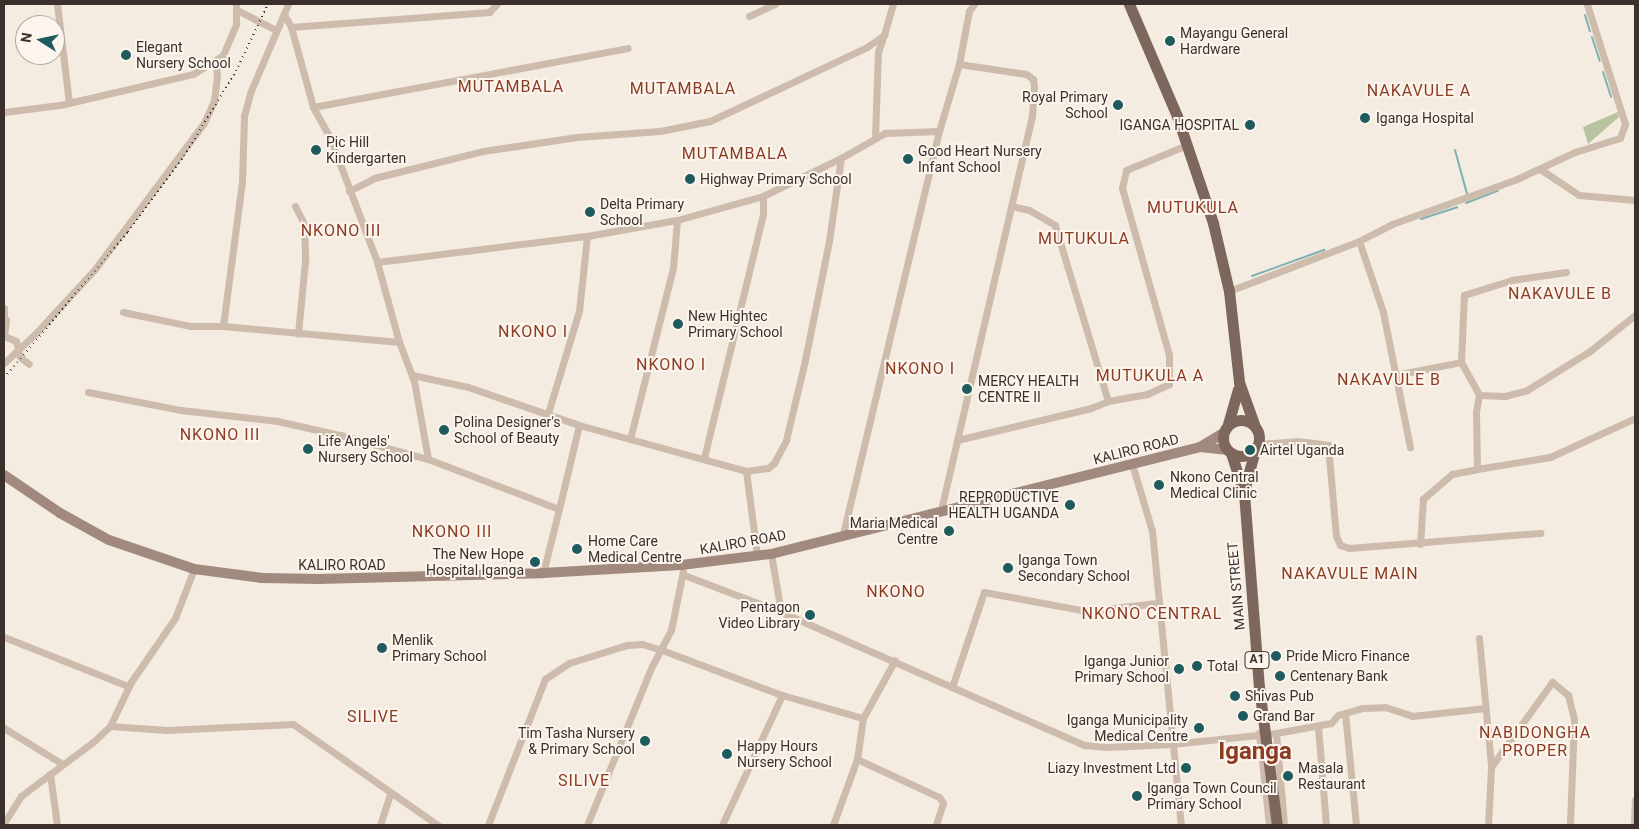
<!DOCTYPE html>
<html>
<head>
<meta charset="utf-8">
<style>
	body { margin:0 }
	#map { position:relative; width:1639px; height:829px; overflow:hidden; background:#f4ebe1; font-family:Roboto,sans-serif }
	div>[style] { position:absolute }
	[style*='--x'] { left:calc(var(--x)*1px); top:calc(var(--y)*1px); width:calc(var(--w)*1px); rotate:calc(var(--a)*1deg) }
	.green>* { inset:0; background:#b8c4a0 }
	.stream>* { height:2px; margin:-1px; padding:0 1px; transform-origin:1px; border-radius:1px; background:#7fb0b2 }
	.street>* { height:7px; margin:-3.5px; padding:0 3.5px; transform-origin:3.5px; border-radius:3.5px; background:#cdbbac }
	.secondary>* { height:10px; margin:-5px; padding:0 5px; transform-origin:5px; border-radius:5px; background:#a18a7d }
	.primary>* { height:11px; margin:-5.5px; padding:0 5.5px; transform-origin:5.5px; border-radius:5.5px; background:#7d675c }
	.primary>.ring { margin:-5.5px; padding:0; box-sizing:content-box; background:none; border:11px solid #7d675c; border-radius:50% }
	.rail>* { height:2px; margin-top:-1px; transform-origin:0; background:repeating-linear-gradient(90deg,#3b302b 0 1px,transparent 0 5px) }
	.dots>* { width:14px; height:14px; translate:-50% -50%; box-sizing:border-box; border:2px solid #fbf5ee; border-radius:50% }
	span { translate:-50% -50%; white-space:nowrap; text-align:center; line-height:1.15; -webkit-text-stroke:4px #fbf5ee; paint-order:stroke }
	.shield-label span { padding:1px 4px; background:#fbf5ee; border:1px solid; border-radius:4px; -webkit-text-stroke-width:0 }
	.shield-label { font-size:12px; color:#3b302b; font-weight:700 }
	.poi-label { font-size:14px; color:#3b302b }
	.left { translate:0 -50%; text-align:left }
	.right { translate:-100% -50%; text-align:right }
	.street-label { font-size:14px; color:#3b302b }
	.quarter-label { font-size:16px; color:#8c3b22; letter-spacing:1px }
	.town-label { font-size:24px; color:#8c3b22; font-weight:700 }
	.frame { position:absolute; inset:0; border:5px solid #3b302b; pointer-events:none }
	.north { position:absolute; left:15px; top:15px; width:50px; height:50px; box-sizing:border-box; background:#fbf5ee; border:1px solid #aea6a0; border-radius:50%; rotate:280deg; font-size:14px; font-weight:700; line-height:20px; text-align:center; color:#3b302b }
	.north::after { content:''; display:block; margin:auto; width:18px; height:22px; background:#1f5a5e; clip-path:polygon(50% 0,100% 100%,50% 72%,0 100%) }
</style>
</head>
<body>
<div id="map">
	<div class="green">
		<div style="clip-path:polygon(1618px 112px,1619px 117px,1588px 144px,1583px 127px)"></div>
	</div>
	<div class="stream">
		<div style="--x:1585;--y:15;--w:17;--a:73"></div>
		<div style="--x:1592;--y:37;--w:25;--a:72"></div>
		<div style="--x:1603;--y:72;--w:26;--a:72"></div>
		<div style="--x:1455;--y:150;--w:46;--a:74.7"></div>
		<div style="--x:1466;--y:203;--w:34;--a:-21"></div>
		<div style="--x:1421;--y:219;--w:38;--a:-18"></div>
		<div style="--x:1252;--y:276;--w:77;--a:-19.9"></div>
	</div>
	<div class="street">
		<div style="--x:57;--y:4;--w:100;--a:83.1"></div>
		<div style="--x:237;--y:10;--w:44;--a:27.1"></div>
		<div style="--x:285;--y:16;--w:13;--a:61"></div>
		<div style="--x:291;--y:27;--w:83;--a:74.6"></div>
		<div style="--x:313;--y:107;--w:38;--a:61"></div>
		<div style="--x:331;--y:140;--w:130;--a:69.3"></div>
		<div style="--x:377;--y:262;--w:83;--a:74.6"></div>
		<div style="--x:399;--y:342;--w:42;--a:69"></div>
		<div style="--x:414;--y:381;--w:79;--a:79.8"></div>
		<div style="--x:749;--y:16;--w:29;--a:-25"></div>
		<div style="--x:291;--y:27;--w:199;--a:-4.3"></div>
		<div style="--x:489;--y:12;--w:11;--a:-45"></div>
		<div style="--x:313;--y:107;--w:320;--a:-10.6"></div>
		<div style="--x:4;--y:112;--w:56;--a:-7.1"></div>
		<div style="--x:60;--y:105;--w:137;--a:-13.1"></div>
		<div style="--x:193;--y:74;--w:36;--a:-32"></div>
		<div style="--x:223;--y:55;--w:34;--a:-67"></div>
		<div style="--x:236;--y:24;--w:20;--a:-90"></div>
		<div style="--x:875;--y:137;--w:85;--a:-88"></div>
		<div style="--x:878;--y:52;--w:18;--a:-71"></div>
		<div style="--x:1540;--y:169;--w:47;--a:33.7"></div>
		<div style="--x:1579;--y:195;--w:56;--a:5.1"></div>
		<div style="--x:349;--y:191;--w:28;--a:-27"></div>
		<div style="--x:374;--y:178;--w:112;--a:-13.9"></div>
		<div style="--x:483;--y:151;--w:95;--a:-8.5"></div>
		<div style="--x:577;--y:137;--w:83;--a:-4.1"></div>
		<div style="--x:660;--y:131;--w:51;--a:-11.3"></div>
		<div style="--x:710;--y:121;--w:174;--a:-25.2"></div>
		<div style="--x:867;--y:47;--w:21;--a:-35"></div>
		<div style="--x:884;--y:35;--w:32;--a:-74"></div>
		<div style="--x:295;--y:206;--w:20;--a:63"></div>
		<div style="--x:304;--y:224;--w:37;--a:88"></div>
		<div style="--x:305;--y:261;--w:73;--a:95.5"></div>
		<div style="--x:1359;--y:241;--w:75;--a:71.3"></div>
		<div style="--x:1383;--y:312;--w:138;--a:78.7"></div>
		<div style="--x:377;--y:262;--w:212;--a:-7.1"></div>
		<div style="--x:587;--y:236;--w:91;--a:-10.1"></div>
		<div style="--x:677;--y:220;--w:89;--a:-15.6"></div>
		<div style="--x:763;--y:196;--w:87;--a:-26"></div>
		<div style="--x:841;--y:158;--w:51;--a:-29.6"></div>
		<div style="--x:885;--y:133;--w:54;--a:-2.1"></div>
		<div style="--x:1566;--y:272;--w:55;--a:171.6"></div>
		<div style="--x:1512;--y:280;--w:50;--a:162.6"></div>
		<div style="--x:1464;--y:295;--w:67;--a:92.6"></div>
		<div style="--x:1461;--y:362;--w:38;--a:61"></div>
		<div style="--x:1479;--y:395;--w:26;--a:2"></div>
		<div style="--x:1505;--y:396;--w:23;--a:-15"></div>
		<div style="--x:1527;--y:390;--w:74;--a:-31.8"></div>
		<div style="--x:1590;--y:351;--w:58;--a:-38.7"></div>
		<div style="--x:1229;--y:291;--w:139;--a:-21"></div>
		<div style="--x:1359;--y:241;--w:37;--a:-27"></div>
		<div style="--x:1392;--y:224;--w:133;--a:-19.8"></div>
		<div style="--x:1517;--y:179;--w:64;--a:-25"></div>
		<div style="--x:1575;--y:152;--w:47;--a:-17.3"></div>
		<div style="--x:1620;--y:138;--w:15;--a:-70"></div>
		<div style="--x:1625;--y:124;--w:126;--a:-107.6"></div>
		<div style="--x:4;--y:308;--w:8;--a:90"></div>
		<div style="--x:123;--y:312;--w:68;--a:11.8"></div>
		<div style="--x:190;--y:326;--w:33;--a:0"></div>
		<div style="--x:223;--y:326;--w:177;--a:5.2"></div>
		<div style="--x:4;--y:319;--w:2;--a:27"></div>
		<div style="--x:6;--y:320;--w:16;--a:97"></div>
		<div style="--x:4;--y:336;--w:13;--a:23"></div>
		<div style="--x:16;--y:341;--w:16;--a:76"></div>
		<div style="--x:20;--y:357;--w:11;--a:38"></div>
		<div style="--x:223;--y:326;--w:146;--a:-82.5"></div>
		<div style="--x:242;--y:181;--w:65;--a:-88.2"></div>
		<div style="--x:244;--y:116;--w:24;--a:-75"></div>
		<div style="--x:250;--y:93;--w:97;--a:-66.9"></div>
		<div style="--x:4;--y:363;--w:42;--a:-43.1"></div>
		<div style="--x:35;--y:334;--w:88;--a:-47.3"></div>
		<div style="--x:95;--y:269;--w:182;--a:-53.3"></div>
		<div style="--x:204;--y:123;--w:24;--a:-66"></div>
		<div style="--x:214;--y:101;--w:24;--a:-83"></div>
		<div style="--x:217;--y:77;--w:16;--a:-94"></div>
		<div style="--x:412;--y:375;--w:57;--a:12.1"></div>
		<div style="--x:468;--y:387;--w:117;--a:18.9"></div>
		<div style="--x:579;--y:425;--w:173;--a:15.4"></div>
		<div style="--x:746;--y:471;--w:22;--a:-8"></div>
		<div style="--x:768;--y:468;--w:8;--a:-40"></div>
		<div style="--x:774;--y:463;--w:26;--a:-62"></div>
		<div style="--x:786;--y:440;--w:82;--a:-76.6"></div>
		<div style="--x:805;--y:360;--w:121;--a:-78.6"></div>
		<div style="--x:829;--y:241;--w:84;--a:-81.8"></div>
		<div style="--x:1395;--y:375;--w:67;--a:-11.1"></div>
		<div style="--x:88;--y:392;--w:95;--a:11"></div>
		<div style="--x:181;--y:410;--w:97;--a:6.5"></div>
		<div style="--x:277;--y:421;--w:65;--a:12.5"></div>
		<div style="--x:340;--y:435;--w:91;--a:15.3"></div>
		<div style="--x:428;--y:459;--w:140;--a:20.9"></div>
		<div style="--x:559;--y:509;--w:66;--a:104"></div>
		<div style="--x:1108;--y:401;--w:40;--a:-10"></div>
		<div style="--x:1147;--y:394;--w:24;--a:-24"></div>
		<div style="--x:1169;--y:384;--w:29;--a:-90"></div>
		<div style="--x:1169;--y:355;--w:173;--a:-105.7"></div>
		<div style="--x:1122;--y:188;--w:18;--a:-77"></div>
		<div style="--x:1126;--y:170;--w:66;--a:-22.3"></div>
		<div style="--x:548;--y:413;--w:107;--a:-73.1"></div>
		<div style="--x:579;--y:311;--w:75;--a:-83.9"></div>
		<div style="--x:630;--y:439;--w:176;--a:-75.9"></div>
		<div style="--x:673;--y:268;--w:48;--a:-85.2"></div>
		<div style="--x:957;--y:440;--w:138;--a:-13.4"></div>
		<div style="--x:1091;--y:408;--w:18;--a:-22"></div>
		<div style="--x:1108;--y:401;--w:184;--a:-106.8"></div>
		<div style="--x:1055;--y:225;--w:30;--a:-150"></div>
		<div style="--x:1029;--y:210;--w:18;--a:-167"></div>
		<div style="--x:1258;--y:444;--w:39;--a:-4"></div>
		<div style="--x:1297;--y:441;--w:31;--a:7"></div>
		<div style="--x:1328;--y:445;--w:91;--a:85"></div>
		<div style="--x:1336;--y:536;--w:10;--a:66"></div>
		<div style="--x:1340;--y:545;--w:9;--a:18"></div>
		<div style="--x:1349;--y:548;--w:192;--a:-4.5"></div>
		<div style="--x:704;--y:458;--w:251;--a:-76.4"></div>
		<div style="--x:763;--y:214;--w:18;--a:-90"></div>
		<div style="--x:1132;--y:464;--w:70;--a:73.4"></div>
		<div style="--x:1152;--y:531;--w:295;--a:84.4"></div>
		<div style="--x:1477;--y:469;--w:74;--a:-9.3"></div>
		<div style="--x:1550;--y:457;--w:94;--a:-24.6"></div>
		<div style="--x:746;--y:471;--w:86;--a:82.6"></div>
		<div style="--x:559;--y:509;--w:86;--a:-76.6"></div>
		<div style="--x:941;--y:510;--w:405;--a:-77"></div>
		<div style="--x:1032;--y:115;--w:28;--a:-86"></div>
		<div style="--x:1034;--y:87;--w:8;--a:-97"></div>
		<div style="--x:1033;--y:79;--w:9;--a:-144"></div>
		<div style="--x:1026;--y:74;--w:68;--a:-171.5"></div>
		<div style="--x:843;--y:534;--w:414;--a:-76.6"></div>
		<div style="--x:939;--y:131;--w:70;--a:-73.4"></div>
		<div style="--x:959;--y:64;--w:54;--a:-79.3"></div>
		<div style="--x:969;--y:11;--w:9;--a:-54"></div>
		<div style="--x:1420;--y:544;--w:45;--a:-86.2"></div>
		<div style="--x:1423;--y:499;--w:38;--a:-41"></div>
		<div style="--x:1452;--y:474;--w:25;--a:-11"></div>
		<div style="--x:1477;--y:469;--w:57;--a:-91"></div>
		<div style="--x:1476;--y:412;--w:17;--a:-80"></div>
		<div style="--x:771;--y:554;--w:59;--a:80.2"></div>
		<div style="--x:684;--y:575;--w:104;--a:20.9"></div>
		<div style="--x:781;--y:612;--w:331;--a:23.7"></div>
		<div style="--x:1084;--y:745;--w:23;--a:5"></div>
		<div style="--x:1107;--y:747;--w:65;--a:-2.6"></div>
		<div style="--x:1172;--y:744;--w:105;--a:-6"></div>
		<div style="--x:1276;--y:733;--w:56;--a:-10.3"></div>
		<div style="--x:1331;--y:723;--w:11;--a:-49"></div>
		<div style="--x:1338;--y:715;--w:25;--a:-16"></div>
		<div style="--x:1362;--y:708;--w:23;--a:-2"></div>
		<div style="--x:1385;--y:707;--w:28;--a:18"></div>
		<div style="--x:1412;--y:716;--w:74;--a:-6.2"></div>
		<div style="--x:4;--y:637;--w:133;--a:21.6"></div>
		<div style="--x:1479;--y:638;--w:129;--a:84.6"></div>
		<div style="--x:952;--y:687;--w:100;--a:-71.4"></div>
		<div style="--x:984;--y:592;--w:105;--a:10.5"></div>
		<div style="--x:1087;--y:611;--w:71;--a:-6.4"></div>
		<div style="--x:1345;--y:713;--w:113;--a:84.4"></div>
		<div style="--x:110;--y:726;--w:57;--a:4"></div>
		<div style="--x:167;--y:730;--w:126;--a:-2.7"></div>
		<div style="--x:293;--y:724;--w:177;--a:34.9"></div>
		<div style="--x:1318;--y:726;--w:99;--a:85.4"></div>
		<div style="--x:4;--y:728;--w:67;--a:31.6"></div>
		<div style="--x:1259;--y:733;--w:93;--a:83.8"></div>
		<div style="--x:1276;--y:733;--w:92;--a:85"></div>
		<div style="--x:857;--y:759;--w:90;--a:24.9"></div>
		<div style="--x:939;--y:797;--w:7;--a:56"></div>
		<div style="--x:943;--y:803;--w:23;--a:108"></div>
		<div style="--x:50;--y:774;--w:51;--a:82.2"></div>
		<div style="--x:4;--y:823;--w:32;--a:-58"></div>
		<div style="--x:21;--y:796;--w:90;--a:-36.9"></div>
		<div style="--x:93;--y:742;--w:23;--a:-43"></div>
		<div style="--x:110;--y:726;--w:49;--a:-64.5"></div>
		<div style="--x:131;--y:682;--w:78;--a:-55.5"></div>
		<div style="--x:175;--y:618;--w:53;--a:-68.8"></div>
		<div style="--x:380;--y:825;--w:33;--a:-72"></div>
		<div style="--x:488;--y:825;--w:157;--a:-68.7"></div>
		<div style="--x:545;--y:679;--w:29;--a:-34"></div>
		<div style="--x:569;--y:663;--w:61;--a:-17.2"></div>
		<div style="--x:627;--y:645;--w:15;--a:-4"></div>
		<div style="--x:642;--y:644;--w:21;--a:17"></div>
		<div style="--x:662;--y:650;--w:128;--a:20.6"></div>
		<div style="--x:782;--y:695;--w:84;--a:15.9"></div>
		<div style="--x:587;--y:825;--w:172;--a:-67.8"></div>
		<div style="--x:652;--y:666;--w:41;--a:-62.2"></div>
		<div style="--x:671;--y:630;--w:60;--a:-78.5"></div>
		<div style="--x:722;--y:825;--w:143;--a:-65.2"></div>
		<div style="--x:833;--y:825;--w:70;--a:-70"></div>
		<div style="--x:857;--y:759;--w:41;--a:-81.7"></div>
		<div style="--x:863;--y:718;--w:66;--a:-61.1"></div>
		<div style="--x:1488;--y:825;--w:58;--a:-87"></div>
		<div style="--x:1491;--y:767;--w:105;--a:-54.3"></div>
		<div style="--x:1552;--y:682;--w:21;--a:39"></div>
		<div style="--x:1568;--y:695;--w:25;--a:76"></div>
		<div style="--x:1574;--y:719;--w:106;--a:92.2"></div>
		<div style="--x:1634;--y:825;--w:25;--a:-88"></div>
	</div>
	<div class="secondary">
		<div style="--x:1200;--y:447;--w:28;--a:6"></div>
		<div style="--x:4;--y:475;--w:68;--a:34.2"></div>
		<div style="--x:60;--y:513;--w:56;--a:28.9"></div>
		<div style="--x:109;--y:540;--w:90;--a:18.8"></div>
		<div style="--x:194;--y:569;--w:69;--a:7.5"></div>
		<div style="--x:262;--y:578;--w:57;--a:1"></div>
		<div style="--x:319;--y:579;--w:224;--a:-1.5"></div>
		<div style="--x:543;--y:573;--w:138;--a:-3.3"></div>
		<div style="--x:681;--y:565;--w:91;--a:-7"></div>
		<div style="--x:771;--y:554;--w:442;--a:-14"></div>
		<div style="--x:1200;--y:447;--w:27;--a:-31"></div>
	</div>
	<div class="primary">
		<div style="--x:1129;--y:4;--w:122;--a:66.8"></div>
		<div style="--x:1177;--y:116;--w:113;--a:71.4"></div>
		<div style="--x:1213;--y:223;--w:70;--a:76.8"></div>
		<div style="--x:1229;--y:291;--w:92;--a:83.7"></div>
		<div style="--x:1239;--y:382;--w:45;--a:70.3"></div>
		<div class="ring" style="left:1223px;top:420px;width:25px;height:25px"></div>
		<div style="--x:1228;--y:424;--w:36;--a:-74"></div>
		<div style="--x:1231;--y:453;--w:42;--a:72"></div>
		<div style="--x:1244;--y:493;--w:195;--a:85.6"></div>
		<div style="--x:1259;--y:687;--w:139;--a:82.6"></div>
		<div style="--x:1245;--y:487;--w:39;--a:-75"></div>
	</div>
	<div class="rail">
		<div style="--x:4;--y:378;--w:192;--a:-49.7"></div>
		<div style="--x:128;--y:232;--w:94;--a:-53.6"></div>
		<div style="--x:184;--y:156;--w:100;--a:-58.5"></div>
		<div style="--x:236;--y:71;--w:74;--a:-64.5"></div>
	</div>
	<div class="dots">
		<div style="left:1170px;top:41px;background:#1f5a5e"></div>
		<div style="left:126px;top:55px;background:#1f5a5e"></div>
		<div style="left:1118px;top:105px;background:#1f5a5e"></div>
		<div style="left:1365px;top:118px;background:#1f5a5e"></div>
		<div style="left:1250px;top:125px;background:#1f5a5e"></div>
		<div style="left:316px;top:150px;background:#1f5a5e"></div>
		<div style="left:908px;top:159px;background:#1f5a5e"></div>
		<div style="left:690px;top:179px;background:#1f5a5e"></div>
		<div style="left:590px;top:212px;background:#1f5a5e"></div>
		<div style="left:678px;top:324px;background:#1f5a5e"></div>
		<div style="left:967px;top:389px;background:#1f5a5e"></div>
		<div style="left:444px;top:430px;background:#1f5a5e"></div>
		<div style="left:308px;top:449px;background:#1f5a5e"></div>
		<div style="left:1250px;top:450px;background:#1f5a5e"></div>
		<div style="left:1159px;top:485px;background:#1f5a5e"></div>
		<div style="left:1070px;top:505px;background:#1f5a5e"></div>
		<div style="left:949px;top:531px;background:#1f5a5e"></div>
		<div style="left:577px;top:549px;background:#1f5a5e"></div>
		<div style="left:535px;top:562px;background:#1f5a5e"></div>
		<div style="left:1008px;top:568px;background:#1f5a5e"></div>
		<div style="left:810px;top:615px;background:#1f5a5e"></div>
		<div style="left:382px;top:648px;background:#1f5a5e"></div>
		<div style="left:1276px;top:656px;background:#1f5a5e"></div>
		<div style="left:1197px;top:666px;background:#1f5a5e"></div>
		<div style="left:1179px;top:669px;background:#1f5a5e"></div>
		<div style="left:1280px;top:676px;background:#1f5a5e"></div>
		<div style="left:1235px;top:696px;background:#1f5a5e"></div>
		<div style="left:1243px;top:716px;background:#1f5a5e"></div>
		<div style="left:1199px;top:728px;background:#1f5a5e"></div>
		<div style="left:645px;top:741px;background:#1f5a5e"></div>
		<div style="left:727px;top:754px;background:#1f5a5e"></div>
		<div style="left:1186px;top:768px;background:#1f5a5e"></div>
		<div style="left:1288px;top:776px;background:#1f5a5e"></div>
		<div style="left:1137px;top:796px;background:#1f5a5e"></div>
	</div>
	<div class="shield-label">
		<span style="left:1257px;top:660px">A1</span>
	</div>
	<div class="poi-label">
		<span class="left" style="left:1180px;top:41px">Mayangu General<br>Hardware</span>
		<span class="left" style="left:136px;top:55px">Elegant<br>Nursery School</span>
		<span class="right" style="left:1108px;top:105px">Royal Primary<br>School</span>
		<span class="left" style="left:1376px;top:118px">Iganga Hospital</span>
		<span class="right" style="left:1239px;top:125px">IGANGA HOSPITAL</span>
		<span class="left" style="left:326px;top:150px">Pic Hill<br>Kindergarten</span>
		<span class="left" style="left:918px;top:159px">Good Heart Nursery<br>Infant School</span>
		<span class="left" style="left:700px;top:179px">Highway Primary School</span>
		<span class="left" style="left:600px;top:212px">Delta Primary<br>School</span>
		<span class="left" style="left:688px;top:324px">New Hightec<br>Primary School</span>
		<span class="left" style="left:978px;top:389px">MERCY HEALTH<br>CENTRE II</span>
		<span class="left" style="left:454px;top:430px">Polina Designer's<br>School of Beauty</span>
		<span class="left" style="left:318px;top:449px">Life Angels'<br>Nursery School</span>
		<span class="left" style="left:1260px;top:450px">Airtel Uganda</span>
		<span class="left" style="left:1170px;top:485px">Nkono Central<br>Medical Clinic</span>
		<span class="right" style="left:1059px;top:505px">REPRODUCTIVE<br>HEALTH UGANDA</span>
		<span class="right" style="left:938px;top:531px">Maria Medical<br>Centre</span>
		<span class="left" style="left:588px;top:549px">Home Care<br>Medical Centre</span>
		<span class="right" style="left:524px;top:562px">The New Hope<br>Hospital Iganga</span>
		<span class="left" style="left:1018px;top:568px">Iganga Town<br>Secondary School</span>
		<span class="right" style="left:800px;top:615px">Pentagon<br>Video Library</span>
		<span class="left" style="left:392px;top:648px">Menlik<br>Primary School</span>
		<span class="left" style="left:1286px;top:656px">Pride Micro Finance</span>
		<span class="right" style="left:1169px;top:669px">Iganga Junior<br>Primary School</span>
		<span class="left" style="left:1207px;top:666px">Total</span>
		<span class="left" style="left:1290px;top:676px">Centenary Bank</span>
		<span class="left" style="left:1245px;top:696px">Shivas Pub</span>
		<span class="left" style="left:1253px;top:716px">Grand Bar</span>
		<span class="right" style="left:1188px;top:728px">Iganga Municipality<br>Medical Centre</span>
		<span class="right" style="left:635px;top:741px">Tim Tasha Nursery<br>&amp; Primary School</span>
		<span class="left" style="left:737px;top:754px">Happy Hours<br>Nursery School</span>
		<span class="right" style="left:1176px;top:768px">Liazy Investment Ltd</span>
		<span class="left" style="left:1298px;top:776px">Masala<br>Restaurant</span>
		<span class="left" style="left:1147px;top:796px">Iganga Town Council<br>Primary School</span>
	</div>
	<div class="street-label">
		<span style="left:1136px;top:449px;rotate:-14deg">KALIRO ROAD</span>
		<span style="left:743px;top:542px;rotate:-10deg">KALIRO ROAD</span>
		<span style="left:342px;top:565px">KALIRO ROAD</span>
		<span style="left:1236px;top:586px;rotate:-95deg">MAIN STREET</span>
	</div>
	<div class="quarter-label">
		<span style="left:511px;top:87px">MUTAMBALA</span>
		<span style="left:683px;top:89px">MUTAMBALA</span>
		<span style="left:1419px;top:91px">NAKAVULE A</span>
		<span style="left:735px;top:154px">MUTAMBALA</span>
		<span style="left:1193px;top:208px">MUTUKULA</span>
		<span style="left:341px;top:231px">NKONO III</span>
		<span style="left:1084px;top:239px">MUTUKULA</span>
		<span style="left:1560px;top:294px">NAKAVULE B</span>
		<span style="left:533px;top:332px">NKONO I</span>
		<span style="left:671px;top:365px">NKONO I</span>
		<span style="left:920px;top:369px">NKONO I</span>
		<span style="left:1150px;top:376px">MUTUKULA A</span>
		<span style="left:1389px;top:380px">NAKAVULE B</span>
		<span style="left:220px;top:435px">NKONO III</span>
		<span style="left:452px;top:532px">NKONO III</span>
		<span style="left:1350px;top:574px">NAKAVULE MAIN</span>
		<span style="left:896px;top:592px">NKONO</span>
		<span style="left:1152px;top:614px">NKONO CENTRAL</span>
		<span style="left:373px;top:717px">SILIVE</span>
		<span style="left:1535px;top:742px">NABIDONGHA<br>PROPER</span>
		<span style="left:584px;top:781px">SILIVE</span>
	</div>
	<div class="town-label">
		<span style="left:1255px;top:752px">Iganga</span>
	</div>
	<div class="frame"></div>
	<div class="north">N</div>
</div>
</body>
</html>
